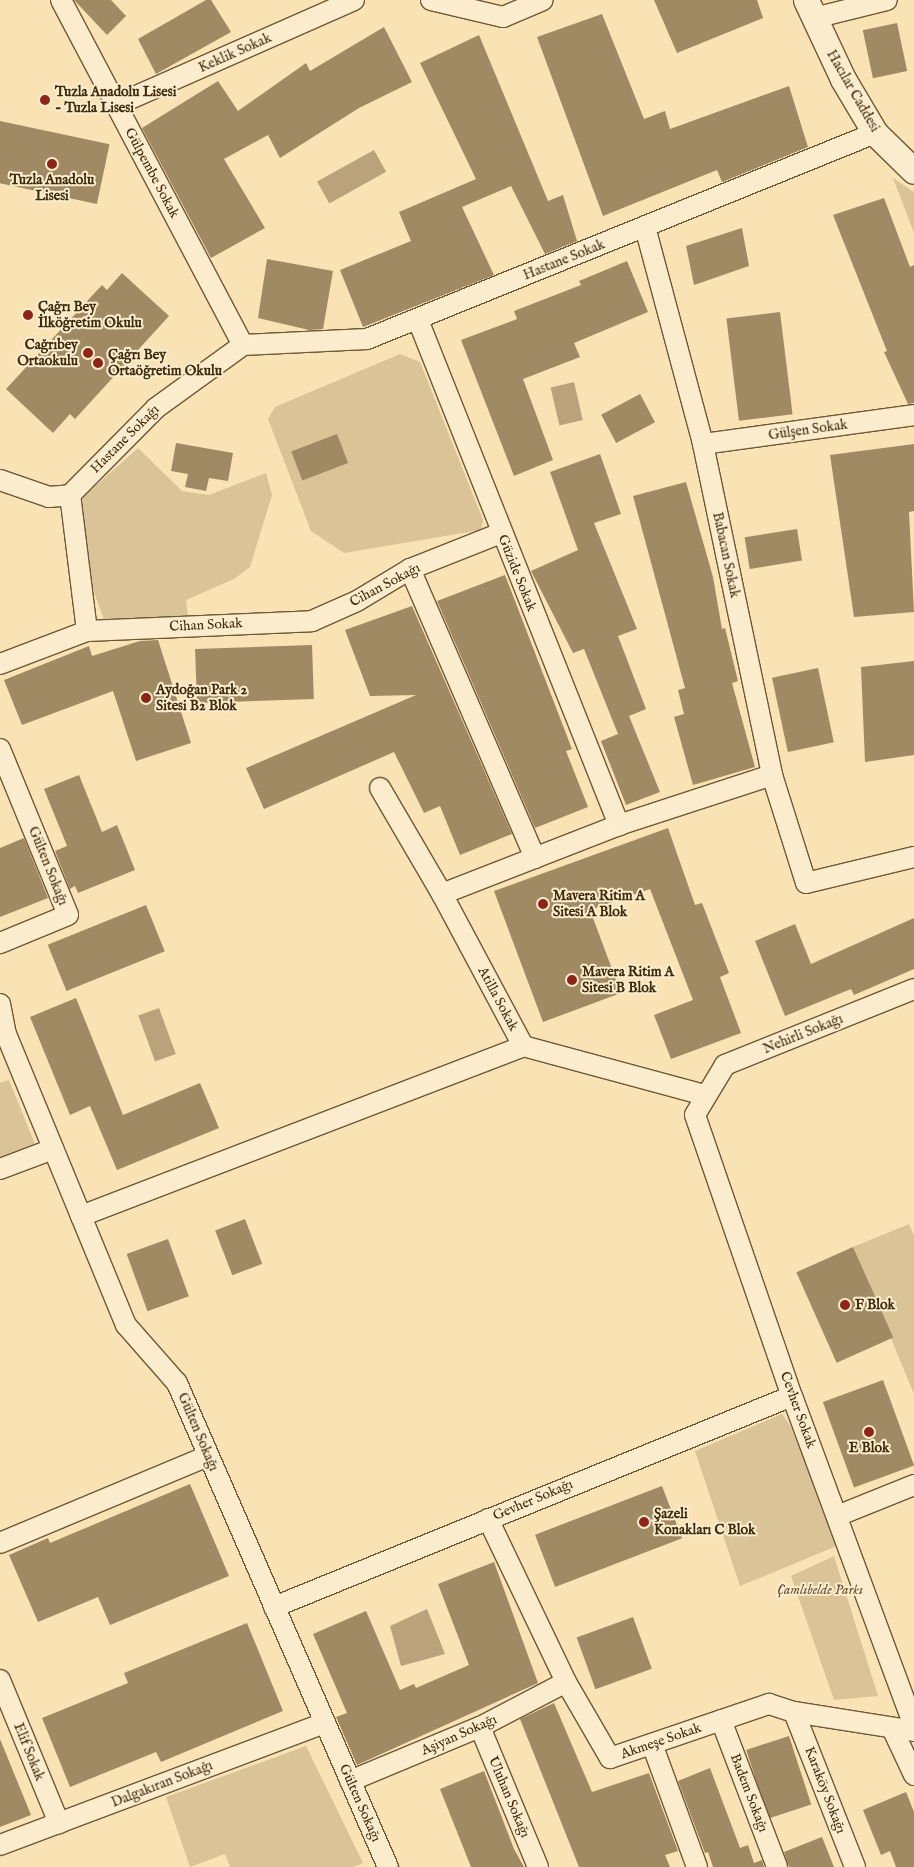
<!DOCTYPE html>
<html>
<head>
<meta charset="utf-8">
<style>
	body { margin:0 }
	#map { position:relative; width:914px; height:1867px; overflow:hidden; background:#f9e2b4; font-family:"IM FELL English",serif }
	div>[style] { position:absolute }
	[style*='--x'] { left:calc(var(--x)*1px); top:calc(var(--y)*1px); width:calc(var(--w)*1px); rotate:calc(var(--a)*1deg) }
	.green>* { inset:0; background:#d9c397 }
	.water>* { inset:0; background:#baa37b; transform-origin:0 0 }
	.building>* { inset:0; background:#a08a63; transform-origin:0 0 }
	.roads { filter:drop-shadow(1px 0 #6e5836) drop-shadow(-1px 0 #6e5836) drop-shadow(0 1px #6e5836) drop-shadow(0 -1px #6e5836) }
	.minor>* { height:20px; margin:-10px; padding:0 10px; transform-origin:10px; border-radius:10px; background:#fbecce }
	.tertiary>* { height:25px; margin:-12.5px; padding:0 12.5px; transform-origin:12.5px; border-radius:12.5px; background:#fbecce }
	.dots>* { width:14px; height:14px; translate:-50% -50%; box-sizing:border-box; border:2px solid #fbecce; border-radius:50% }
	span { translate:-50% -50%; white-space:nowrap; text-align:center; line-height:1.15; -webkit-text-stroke:4px #fbecce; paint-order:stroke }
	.street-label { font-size:14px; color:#3f2a0c }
	.poi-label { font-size:14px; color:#3f2a0c; font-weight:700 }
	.left { translate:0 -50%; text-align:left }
	.right { translate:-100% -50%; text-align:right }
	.park-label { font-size:14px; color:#66502f; font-style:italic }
</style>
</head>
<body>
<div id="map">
	<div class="green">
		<div style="clip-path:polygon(893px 178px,914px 192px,914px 233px)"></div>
		<div style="clip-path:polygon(400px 354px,420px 362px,483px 520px,481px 530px,344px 553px,311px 531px,268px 419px,275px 407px)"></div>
		<div style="clip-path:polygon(138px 448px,182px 491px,209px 495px,266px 473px,272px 495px,250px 567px,234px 579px,186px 600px,188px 618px,104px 620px,89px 578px,81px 499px)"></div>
		<div style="clip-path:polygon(9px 1080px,37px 1149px,0 1162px,0 1083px)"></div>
		<div style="clip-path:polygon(909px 1224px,914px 1236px,914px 1394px,853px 1247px)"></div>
		<div style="clip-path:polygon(782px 1414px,790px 1425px,839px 1545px,740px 1586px,695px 1451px)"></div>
		<div style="clip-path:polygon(834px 1556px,878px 1696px,834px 1700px,791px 1576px)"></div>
		<div style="clip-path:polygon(306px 1746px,363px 1863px,353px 1867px,230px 1867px,225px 1854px,190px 1867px,166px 1797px)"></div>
	</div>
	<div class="water">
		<div style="left:374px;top:150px;width:25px;height:65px;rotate:61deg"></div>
		<div style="left:574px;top:382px;width:39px;height:24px;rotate:77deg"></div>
		<div style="left:159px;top:1008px;width:49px;height:22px;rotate:70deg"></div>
		<div style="clip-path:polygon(427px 1609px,445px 1654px,401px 1666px,390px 1626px)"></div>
	</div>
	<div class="building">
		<div style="clip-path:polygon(74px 0,111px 0,126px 16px,107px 35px)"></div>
		<div style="clip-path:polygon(206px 0,211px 0,231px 32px,156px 74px,138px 39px)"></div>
		<div style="clip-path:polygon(654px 0,757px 0,763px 18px,677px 53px)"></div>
		<div style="clip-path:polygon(602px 14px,644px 119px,665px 111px,670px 129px,789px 86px,808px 147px,722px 182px,717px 170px,603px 216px,537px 37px)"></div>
		<div style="left:897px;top:23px;width:49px;height:35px;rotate:78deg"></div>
		<div style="clip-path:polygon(384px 27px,412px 82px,359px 108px,280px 158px,268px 135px,224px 159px,265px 228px,211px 258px,142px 128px,218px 81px,238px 111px,306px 63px,310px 71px)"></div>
		<div style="clip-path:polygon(479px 35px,548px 201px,563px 195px,577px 241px,545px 254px,511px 186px,462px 207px,494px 275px,363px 327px,340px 270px,411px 241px,399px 212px,476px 179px,420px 63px)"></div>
		<div style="left:0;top:121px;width:112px;height:61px;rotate:12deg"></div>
		<div style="clip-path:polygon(884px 198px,910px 267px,914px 265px,914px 403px,908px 404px,884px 352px,887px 351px,833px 215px)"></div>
		<div style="clip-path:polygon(742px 228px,749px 266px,694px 285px,686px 246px)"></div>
		<div style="clip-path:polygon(267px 259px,333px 271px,323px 329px,309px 330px,258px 318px)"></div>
		<div style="clip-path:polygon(627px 261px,648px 312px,574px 343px,580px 357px,523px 379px,553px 460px,514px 476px,461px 340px,517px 319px,514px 311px,581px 285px,579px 281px)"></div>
		<div style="clip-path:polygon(122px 273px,169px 316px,75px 419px,70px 414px,53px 433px,6px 389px,102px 285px,107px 290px)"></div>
		<div style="left:780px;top:312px;width:103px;height:54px;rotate:83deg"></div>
		<div style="left:640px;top:394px;width:32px;height:44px;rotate:62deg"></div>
		<div style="left:337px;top:434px;width:31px;height:49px;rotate:69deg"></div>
		<div style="clip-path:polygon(176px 443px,233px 453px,228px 481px,209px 478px,206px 491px,185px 487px,188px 474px,171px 471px)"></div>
		<div style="clip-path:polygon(914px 444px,914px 511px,909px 512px,914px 612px,854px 617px,830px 455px)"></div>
		<div style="clip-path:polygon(600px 454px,621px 514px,594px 523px,637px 629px,618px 636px,646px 709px,629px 716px,660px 792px,626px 805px,601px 741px,618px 734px,584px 649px,573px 653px,531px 571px,578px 550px,550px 472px)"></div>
		<div style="clip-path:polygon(686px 482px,713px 577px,722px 629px,725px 628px,738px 681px,732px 683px,755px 767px,693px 785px,674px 717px,684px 714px,678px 690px,685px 688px,633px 496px)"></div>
		<div style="left:797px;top:529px;width:32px;height:53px;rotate:81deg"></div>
		<div style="clip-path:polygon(505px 575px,572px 749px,566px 751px,588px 807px,535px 828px,437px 601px)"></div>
		<div style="clip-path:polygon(412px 606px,512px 834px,460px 855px,440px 806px,424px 813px,394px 752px,264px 809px,246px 768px,416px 695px,370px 696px,345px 630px)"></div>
		<div style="clip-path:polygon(158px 640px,191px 743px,136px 761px,113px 691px,22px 725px,4px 680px,89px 646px,92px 656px,140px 641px)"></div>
		<div style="left:312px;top:645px;width:54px;height:117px;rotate:88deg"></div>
		<div style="clip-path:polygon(914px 661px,914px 755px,865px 762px,861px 667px)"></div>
		<div style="left:818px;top:668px;width:76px;height:47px;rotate:78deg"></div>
		<div style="clip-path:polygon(79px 775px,102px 832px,117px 825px,135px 870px,78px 893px,75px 886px,70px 889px,55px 851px,67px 846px,44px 789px)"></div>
		<div style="clip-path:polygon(668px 828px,695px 905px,702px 903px,729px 973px,720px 977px,741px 1033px,671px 1059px,654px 1015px,693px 1000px,650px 889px,590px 910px,621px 993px,543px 1022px,494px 891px)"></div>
		<div style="clip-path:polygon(24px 838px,48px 898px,0 917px,0 848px)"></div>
		<div style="left:146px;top:905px;width:50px;height:106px;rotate:68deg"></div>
		<div style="clip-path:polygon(914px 918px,914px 969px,854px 995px,851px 989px,785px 1016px,755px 941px,795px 924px,811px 964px)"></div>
		<div style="clip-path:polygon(76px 998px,123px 1115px,200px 1083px,219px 1128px,117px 1170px,90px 1106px,70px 1115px,30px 1017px)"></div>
		<div style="left:245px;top:1219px;width:48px;height:32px;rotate:69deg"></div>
		<div style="left:168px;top:1239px;width:61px;height:44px;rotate:70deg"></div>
		<div style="left:853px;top:1247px;width:99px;height:62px;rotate:66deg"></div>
		<div style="left:883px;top:1380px;width:91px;height:64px;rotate:70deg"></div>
		<div style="clip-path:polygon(190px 1484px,229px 1576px,110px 1625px,98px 1597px,38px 1622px,9px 1555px,48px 1538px,50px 1543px)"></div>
		<div style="left:662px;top:1486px;width:56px;height:136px;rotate:69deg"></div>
		<div style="clip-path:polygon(494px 1562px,538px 1683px,357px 1765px,336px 1717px,347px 1713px,313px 1634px,366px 1611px,400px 1690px,414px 1684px,416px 1688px,469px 1665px,438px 1584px)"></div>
		<div style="left:633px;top:1617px;width:55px;height:60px;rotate:70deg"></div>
		<div style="clip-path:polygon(247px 1623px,283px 1711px,161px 1762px,156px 1752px,70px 1787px,42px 1718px,128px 1683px,124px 1673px)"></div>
		<div style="clip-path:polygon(554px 1703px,592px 1792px,649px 1773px,678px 1851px,665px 1855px,670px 1867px,579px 1867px,520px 1719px)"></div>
		<div style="left:789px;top:1736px;width:72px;height:45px;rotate:72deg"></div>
		<div style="clip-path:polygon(0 1739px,31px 1815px,0 1827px)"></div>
		<div style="clip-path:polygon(710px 1768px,740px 1848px,748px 1845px,754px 1863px,762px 1860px,764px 1867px,713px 1867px,708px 1852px,705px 1853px,678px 1781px)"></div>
		<div style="clip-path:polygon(484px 1771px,514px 1849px,524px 1867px,471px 1867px,440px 1789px)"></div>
		<div style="clip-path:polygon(906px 1792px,914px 1812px,914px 1867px,896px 1867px,890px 1851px,881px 1855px,863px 1810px)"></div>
		<div style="clip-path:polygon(822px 1837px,834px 1867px,789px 1867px,784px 1852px)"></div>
	</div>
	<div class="roads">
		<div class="minor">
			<div style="--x:61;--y:0;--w:390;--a:62.2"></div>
			<div style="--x:431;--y:0;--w:74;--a:13.3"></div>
			<div style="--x:503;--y:17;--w:43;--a:-23"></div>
			<div style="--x:814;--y:18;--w:75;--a:-13.9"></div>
			<div style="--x:116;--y:105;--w:260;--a:-23.8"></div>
			<div style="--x:645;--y:227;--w:225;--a:75"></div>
			<div style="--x:703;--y:444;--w:338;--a:78.2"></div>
			<div style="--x:772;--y:775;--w:113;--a:72.5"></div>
			<div style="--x:806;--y:883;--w:111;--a:-13.5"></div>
			<div style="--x:418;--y:320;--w:544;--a:68.3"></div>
			<div style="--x:243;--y:345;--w:124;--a:-2.8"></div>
			<div style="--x:367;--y:339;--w:548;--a:-22.07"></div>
			<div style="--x:703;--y:444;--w:213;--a:-7.8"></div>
			<div style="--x:0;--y:480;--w:52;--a:19.1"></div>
			<div style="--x:49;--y:497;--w:21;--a:-5"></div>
			<div style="--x:70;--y:495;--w:122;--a:-45.3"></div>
			<div style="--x:156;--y:408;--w:107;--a:-35.9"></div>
			<div style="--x:410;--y:569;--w:315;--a:66.6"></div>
			<div style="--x:87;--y:631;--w:225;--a:-2.5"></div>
			<div style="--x:312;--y:621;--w:49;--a:-24"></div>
			<div style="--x:357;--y:601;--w:62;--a:-31.1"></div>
			<div style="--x:410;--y:569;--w:98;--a:-21.6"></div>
			<div style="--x:0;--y:664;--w:93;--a:-20.8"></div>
			<div style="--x:87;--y:631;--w:137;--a:-97.1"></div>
			<div style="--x:0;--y:749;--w:179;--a:67.7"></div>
			<div style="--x:68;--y:915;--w:74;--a:157.6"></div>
			<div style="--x:380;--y:788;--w:123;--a:59.7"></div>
			<div style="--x:442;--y:894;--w:172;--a:61.9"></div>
			<div style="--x:523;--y:1046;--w:188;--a:15.1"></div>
			<div style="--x:442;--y:894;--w:190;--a:-21.3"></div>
			<div style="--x:619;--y:825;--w:161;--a:-18.1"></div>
			<div style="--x:914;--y:989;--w:204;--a:158.1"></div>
			<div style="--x:725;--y:1065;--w:58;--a:121"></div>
			<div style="--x:695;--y:1115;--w:297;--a:71"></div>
			<div style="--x:792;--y:1396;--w:351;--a:69.7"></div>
			<div style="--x:0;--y:1004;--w:31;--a:79"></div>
			<div style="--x:6;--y:1034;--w:315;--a:67.6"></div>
			<div style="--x:126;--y:1325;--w:77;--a:48.7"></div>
			<div style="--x:177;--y:1383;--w:528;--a:66.45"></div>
			<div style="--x:0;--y:1169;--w:57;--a:-20.7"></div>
			<div style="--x:81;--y:1216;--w:474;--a:-21"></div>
			<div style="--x:837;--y:1516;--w:83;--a:-21.9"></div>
			<div style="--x:488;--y:1519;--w:181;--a:64.4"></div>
			<div style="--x:566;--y:1682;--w:88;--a:59.9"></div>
			<div style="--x:610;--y:1758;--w:168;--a:-18.8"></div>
			<div style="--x:769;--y:1704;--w:26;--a:18"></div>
			<div style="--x:794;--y:1712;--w:121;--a:9"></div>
			<div style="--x:0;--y:1543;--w:225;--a:-22.7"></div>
			<div style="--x:274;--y:1607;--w:559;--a:-22.16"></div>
			<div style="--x:0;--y:1680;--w:155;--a:67.6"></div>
			<div style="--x:794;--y:1712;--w:167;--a:68.5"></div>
			<div style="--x:721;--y:1720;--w:157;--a:69.1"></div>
			<div style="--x:480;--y:1727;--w:152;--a:67.5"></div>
			<div style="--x:892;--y:1728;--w:52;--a:64.9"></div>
			<div style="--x:652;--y:1744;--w:131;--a:69.9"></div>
			<div style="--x:350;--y:1781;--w:141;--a:-22.6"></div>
			<div style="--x:480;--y:1727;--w:97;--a:-27.6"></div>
			<div style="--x:0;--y:1845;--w:347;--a:-20.6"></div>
		</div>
		<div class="tertiary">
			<div style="--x:806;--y:0;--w:87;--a:64.9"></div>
			<div style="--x:843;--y:79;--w:63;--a:59.3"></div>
			<div style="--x:875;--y:133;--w:54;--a:44.3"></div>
		</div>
	</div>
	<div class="dots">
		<div style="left:45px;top:100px;background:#8f2418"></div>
		<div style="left:52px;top:164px;background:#8f2418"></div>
		<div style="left:28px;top:315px;background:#8f2418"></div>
		<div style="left:88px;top:353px;background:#8f2418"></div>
		<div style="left:98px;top:363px;background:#8f2418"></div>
		<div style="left:146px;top:698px;background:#8f2418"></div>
		<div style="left:543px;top:904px;background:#8f2418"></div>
		<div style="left:572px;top:980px;background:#8f2418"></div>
		<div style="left:845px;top:1305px;background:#8f2418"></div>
		<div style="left:869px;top:1432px;background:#8f2418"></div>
		<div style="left:644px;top:1522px;background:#8f2418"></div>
	</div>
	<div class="street-label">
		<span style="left:235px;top:53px;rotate:-24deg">Keklik Sokak</span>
		<span style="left:853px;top:91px;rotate:60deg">Hacılar Caddesi</span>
		<span style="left:152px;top:173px;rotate:62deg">Gülpembe Sokak</span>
		<span style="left:564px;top:260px;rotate:-22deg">Hastane Sokak</span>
		<span style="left:808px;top:430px;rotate:-8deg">Gülşen Sokak</span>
		<span style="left:125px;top:439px;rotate:-45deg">Hastane Sokağı</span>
		<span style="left:726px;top:555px;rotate:78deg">Babacan Sokak</span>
		<span style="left:517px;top:573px;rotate:68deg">Güzide Sokak</span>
		<span style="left:385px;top:585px;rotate:-28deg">Cihan Sokağı</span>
		<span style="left:206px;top:625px;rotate:-3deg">Cihan Sokak</span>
		<span style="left:48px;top:866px;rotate:68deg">Gülten Sokağı</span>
		<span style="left:498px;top:999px;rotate:62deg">Atilla Sokak</span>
		<span style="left:803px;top:1034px;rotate:-22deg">Nehirli Sokağı</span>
		<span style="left:798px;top:1410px;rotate:70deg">Cevher Sokak</span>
		<span style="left:198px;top:1432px;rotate:67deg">Gülten Sokağı</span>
		<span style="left:533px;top:1500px;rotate:-23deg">Gevher Sokağı</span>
		<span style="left:459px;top:1735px;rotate:-24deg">Aşiyan Sokağı</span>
		<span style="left:661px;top:1741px;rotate:-19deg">Akmeşe Sokak</span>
		<span style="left:29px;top:1752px;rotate:68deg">Elif Sokak</span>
		<span style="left:162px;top:1784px;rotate:-21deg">Dalgakıran Sokağı</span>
		<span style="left:825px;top:1790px;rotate:69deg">Karaköy Sokağı</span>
		<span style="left:749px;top:1793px;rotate:69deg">Badem Sokağı</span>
		<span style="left:509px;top:1797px;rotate:67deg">Uluhan Sokağı</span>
		<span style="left:360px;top:1803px;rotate:66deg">Gülten Sokağı</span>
	</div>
	<div class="poi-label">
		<span class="left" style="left:55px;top:100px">Tuzla Anadolu Lisesi<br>- Tuzla Lisesi</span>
		<span style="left:52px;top:188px">Tuzla Anadolu<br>Lisesi</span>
		<span class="left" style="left:38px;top:315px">Çağrı Bey<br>İlköğretim Okulu</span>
		<span class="right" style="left:78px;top:353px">Cağrıbey<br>Ortaokulu</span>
		<span class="left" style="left:108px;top:363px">Çağrı Bey<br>Ortaöğretim Okulu</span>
		<span class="left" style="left:156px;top:698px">Aydoğan Park 2<br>Sitesi B2 Blok</span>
		<span class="left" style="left:553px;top:904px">Mavera Ritim A<br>Sitesi A Blok</span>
		<span class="left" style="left:582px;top:980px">Mavera Ritim A<br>Sitesi B Blok</span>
		<span class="left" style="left:855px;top:1305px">F Blok</span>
		<span style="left:869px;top:1448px">E Blok</span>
		<span class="left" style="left:654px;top:1522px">Şazeli<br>Konakları C Blok</span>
	</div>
	<div class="park-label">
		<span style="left:820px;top:1590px">Çamlıbelde Parkı</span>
	</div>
</div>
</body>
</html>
